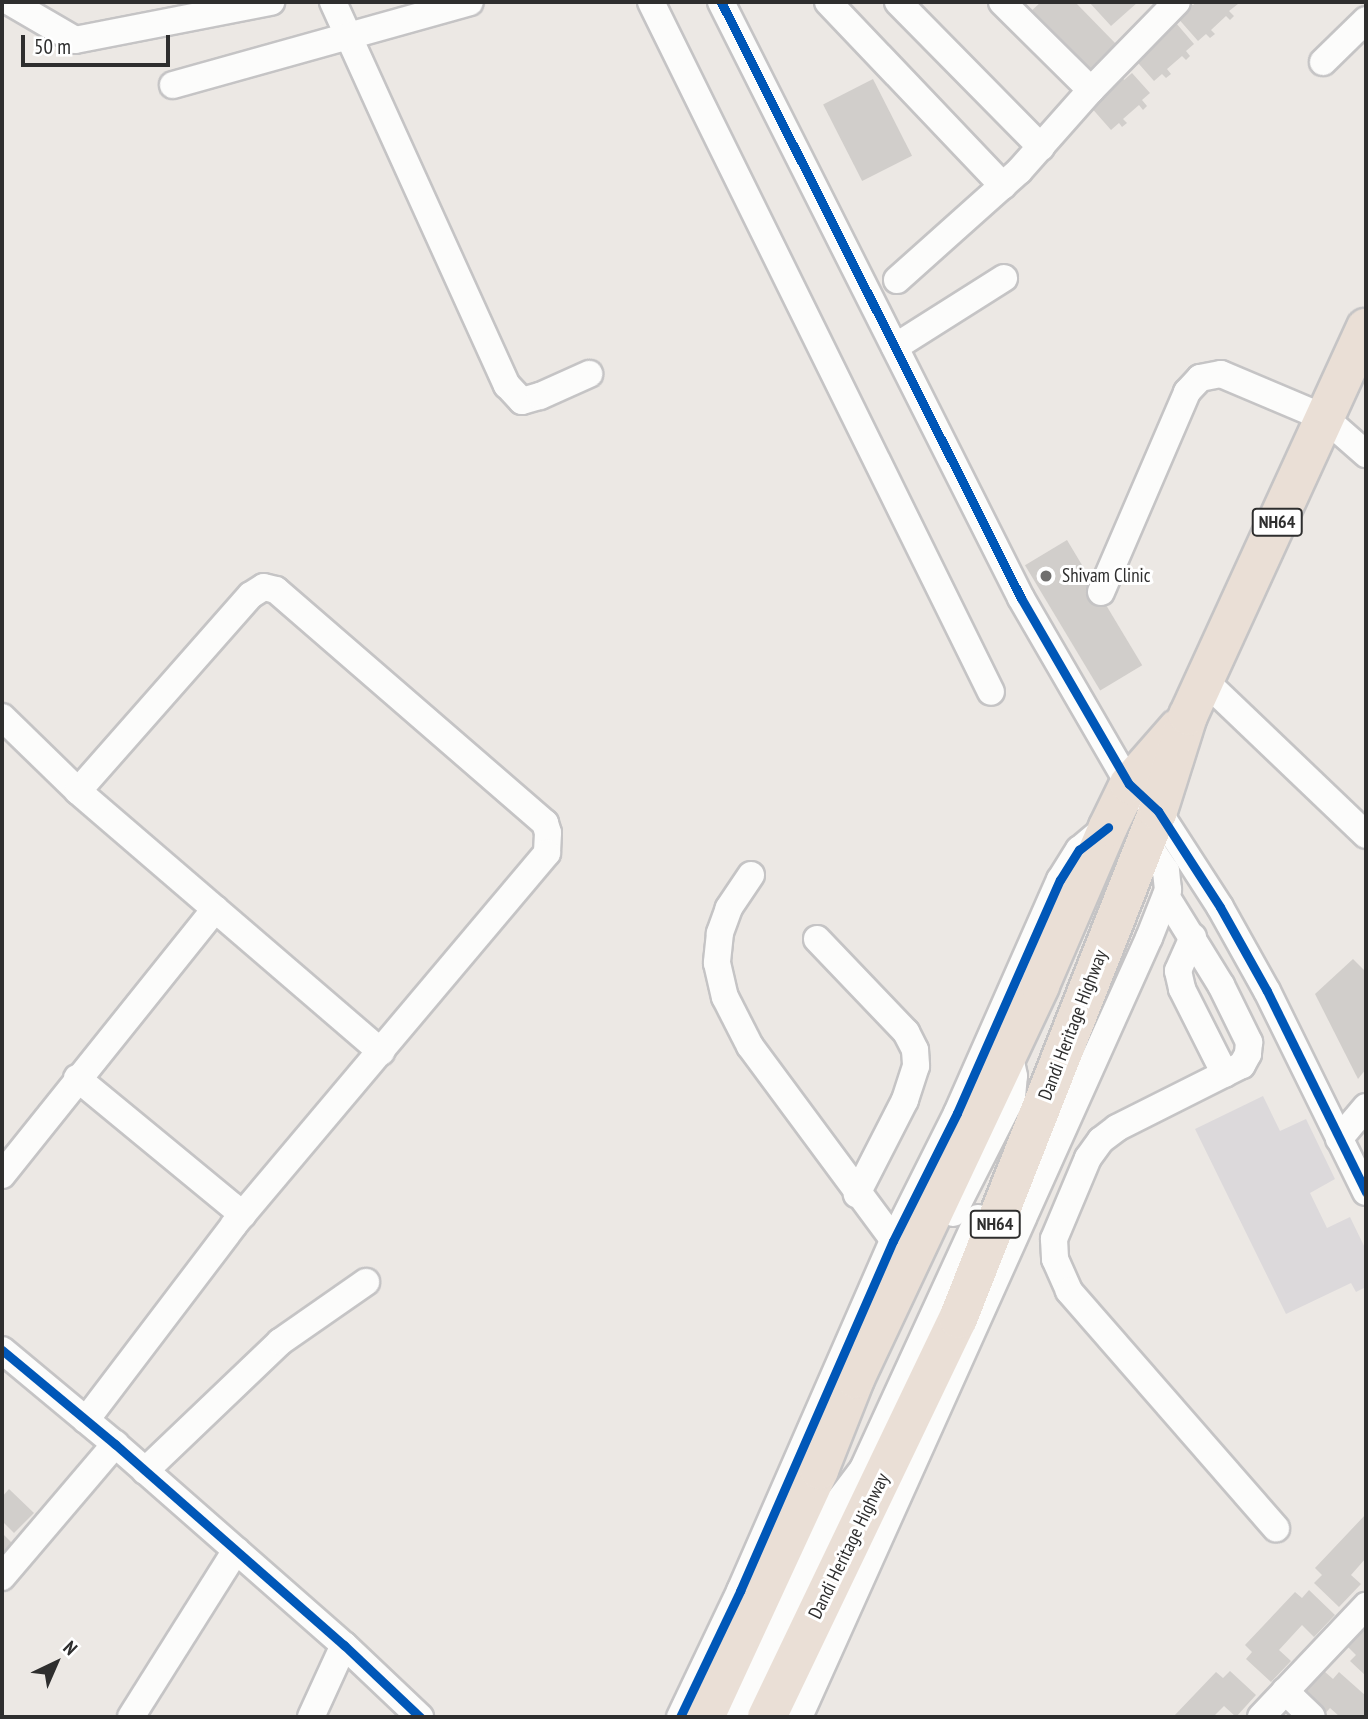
<!DOCTYPE html>
<html>
<head>
<meta charset="utf-8">
<style>
	body { margin:0 }
	#map { position:relative; width:1368px; height:1719px; overflow:hidden; background:#ece8e4; font-family:"PT Sans Narrow",sans-serif }
	div>[style] { position:absolute }
	[style*='--x'] { left:calc(var(--x)*1px); top:calc(var(--y)*1px); width:calc(var(--w)*1px); rotate:calc(var(--a)*1deg) }
	.industrial>* { inset:0; background:#dcd9db }
	.building>* { inset:0; background:#d1cecb; transform-origin:0 0 }
	.roads { filter:drop-shadow(2px 0 #c5c4c5) drop-shadow(-2px 0 #c5c4c5) drop-shadow(0 2px #c5c4c5) drop-shadow(0 -2px #c5c4c5) }
	.minor>* { height:26px; margin:-13px; padding:0 13px; transform-origin:13px; border-radius:13px; background:#fcfcfb }
	.highway>* { height:38px; margin:-19px; padding:0 19px; transform-origin:19px; border-radius:19px; background:#eadfd6 }
	.cycleway>* { height:9px; margin:-4.5px; padding:0 4.5px; transform-origin:4.5px; border-radius:4.5px; background:#0057b8 }
	.dots>* { width:19px; height:19px; translate:-50% -50%; box-sizing:border-box; border:4px solid #fff; border-radius:50% }
	span { translate:-50% -50%; white-space:nowrap; text-align:center; line-height:1.15; -webkit-text-stroke:6px #fff; paint-order:stroke }
	.shield-label span { padding:2px 5px; background:#fff; border:2px solid; border-radius:5px; -webkit-text-stroke-width:0 }
	.shield-label { font-size:18px; color:#2e2e2e; font-weight:700 }
	.poi-label { font-size:19px; color:#2e2e2e }
	.left { translate:0 -50%; text-align:left }
	.street-label { font-size:19px; color:#2e2e2e }
	.frame { position:absolute; inset:0; border:4px solid #2e2e2e; pointer-events:none }
	.north { position:absolute; left:21px; top:1628px; width:70px; height:70px; -webkit-text-stroke:5px #fff; paint-order:stroke; rotate:44deg; font-size:19px; font-weight:700; line-height:28px; text-align:center; color:#2e2e2e }
	.north::after { content:''; display:block; margin:auto; width:24px; height:32px; background:#2e2e2e; clip-path:polygon(50% 0,100% 100%,50% 72%,0 100%) }
	.scale { position:absolute; left:21px; top:35px; width:149px; height:32px; box-sizing:border-box; border:4px solid #2e2e2e; border-top:0; padding-left:9px; font-size:21px; line-height:24px; white-space:nowrap; color:#2e2e2e; -webkit-text-stroke:5px #fff; paint-order:stroke }
</style>
</head>
<body>
<div id="map">
	<div class="industrial">
		<div style="clip-path:polygon(1263px 1096px,1280px 1131px,1306px 1119px,1335px 1179px,1310px 1193px,1327px 1228px,1350px 1217px,1366px 1250px,1366px 1287px,1356px 1292px,1351px 1283px,1286px 1314px,1195px 1129px)"></div>
	</div>
	<div class="building">
		<div style="clip-path:polygon(1041px 2px,1075px 2px,1118px 46px,1088px 75px,1029px 13px)"></div>
		<div style="clip-path:polygon(1089px 2px,1138px 2px,1111px 26px)"></div>
		<div style="clip-path:polygon(1186px 2px,1193px 5px,1197px 2px,1238px 4px,1229px 11px,1234px 16px,1230px 20px,1226px 16px,1211px 30px,1215px 34px,1210px 38px,1206px 34px,1198px 41px,1176px 16px)"></div>
		<div style="clip-path:polygon(1176px 23px,1194px 44px,1186px 51px,1190px 56px,1186px 60px,1182px 56px,1167px 69px,1171px 74px,1166px 78px,1162px 74px,1154px 81px,1132px 56px,1164px 26px,1168px 31px)"></div>
		<div style="clip-path:polygon(1132px 73px,1150px 93px,1142px 100px,1147px 106px,1143px 110px,1139px 105px,1123px 119px,1127px 123px,1122px 127px,1119px 123px,1111px 130px,1089px 105px,1101px 89px,1106px 95px,1119px 83px,1116px 79px,1121px 75px,1124px 80px)"></div>
		<div style="left:873px;top:79px;width:86px;height:56px;rotate:63deg"></div>
		<div style="left:1067px;top:540px;width:146px;height:49px;rotate:59deg"></div>
		<div style="clip-path:polygon(1353px 959px,1366px 972px,1366px 1069px,1358px 1079px,1315px 994px)"></div>
		<div style="clip-path:polygon(9px 1489px,34px 1513px,14px 1533px,2px 1521px,2px 1497px)"></div>
		<div style="clip-path:polygon(1366px 1514px,1366px 1558px,1351px 1575px,1361px 1584px,1339px 1607px,1314px 1583px,1322px 1575px,1315px 1568px)"></div>
		<div style="clip-path:polygon(2px 1533px,17px 1548px,2px 1564px)"></div>
		<div style="clip-path:polygon(1309px 1590px,1335px 1615px,1314px 1637px,1302px 1625px,1279px 1650px,1291px 1661px,1271px 1682px,1246px 1659px,1252px 1652px,1245px 1645px,1295px 1592px,1302px 1598px)"></div>
		<div style="clip-path:polygon(1366px 1625px,1366px 1676px,1350px 1661px,1356px 1655px,1347px 1646px)"></div>
		<div style="clip-path:polygon(1230px 1671px,1256px 1695px,1236px 1717px,1224px 1706px,1213px 1717px,1173px 1717px,1216px 1672px,1223px 1678px)"></div>
		<div style="clip-path:polygon(1324px 1671px,1333px 1679px,1339px 1672px,1366px 1696px,1366px 1717px,1340px 1717px,1330px 1708px,1323px 1716px,1301px 1696px)"></div>
	</div>
	<div class="roads">
		<div class="minor">
			<div style="--x:10;--y:2;--w:75;--a:30.3"></div>
			<div style="--x:75;--y:40;--w:200;--a:-11"></div>
			<div style="--x:333;--y:2;--w:421;--a:65.6"></div>
			<div style="--x:507;--y:385;--w:22;--a:47"></div>
			<div style="--x:522;--y:401;--w:19;--a:-16"></div>
			<div style="--x:540;--y:396;--w:54;--a:-24.2"></div>
			<div style="--x:651;--y:2;--w:769;--a:63.77"></div>
			<div style="--x:721;--y:2;--w:667;--a:63.28"></div>
			<div style="--x:1021;--y:598;--w:215;--a:59.9"></div>
			<div style="--x:1129;--y:784;--w:40;--a:43"></div>
			<div style="--x:1158;--y:811;--w:114;--a:57.1"></div>
			<div style="--x:1220;--y:907;--w:96;--a:60.8"></div>
			<div style="--x:1267;--y:991;--w:224;--a:63.8"></div>
			<div style="--x:828;--y:2;--w:254;--a:46.4"></div>
			<div style="--x:898;--y:2;--w:204;--a:45.4"></div>
			<div style="--x:1002;--y:2;--w:125;--a:44.7"></div>
			<div style="--x:1323;--y:62;--w:60;--a:-44.3"></div>
			<div style="--x:173;--y:85;--w:308;--a:-15.6"></div>
			<div style="--x:897;--y:280;--w:164;--a:-41.8"></div>
			<div style="--x:1019;--y:171;--w:108;--a:-48.4"></div>
			<div style="--x:1091;--y:90;--w:123;--a:-45.7"></div>
			<div style="--x:895;--y:347;--w:129;--a:-32.3"></div>
			<div style="--x:1101;--y:592;--w:218;--a:-66.7"></div>
			<div style="--x:1187;--y:392;--w:19;--a:-47"></div>
			<div style="--x:1200;--y:378;--w:21;--a:-11"></div>
			<div style="--x:1221;--y:374;--w:113;--a:22.9"></div>
			<div style="--x:1325;--y:418;--w:55;--a:41.3"></div>
			<div style="--x:1204;--y:680;--w:224;--a:43.7"></div>
			<div style="--x:2;--y:717;--w:106;--a:44.2"></div>
			<div style="--x:78;--y:791;--w:400;--a:40.7"></div>
			<div style="--x:78;--y:791;--w:261;--a:-48.6"></div>
			<div style="--x:251;--y:595;--w:15;--a:-32"></div>
			<div style="--x:264;--y:587;--w:12;--a:14"></div>
			<div style="--x:276;--y:590;--w:356;--a:40.9"></div>
			<div style="--x:545;--y:823;--w:10;--a:73"></div>
			<div style="--x:548;--y:833;--w:20;--a:93"></div>
			<div style="--x:547;--y:853;--w:486;--a:130.1"></div>
			<div style="--x:234;--y:1225;--w:245;--a:127.2"></div>
			<div style="--x:751;--y:875;--w:40;--a:124"></div>
			<div style="--x:729;--y:908;--w:27;--a:110"></div>
			<div style="--x:720;--y:933;--w:30;--a:96"></div>
			<div style="--x:717;--y:963;--w:35;--a:77"></div>
			<div style="--x:725;--y:997;--w:55;--a:63"></div>
			<div style="--x:750;--y:1046;--w:257;--a:53.5"></div>
			<div style="--x:1166;--y:896;--w:105;--a:58.3"></div>
			<div style="--x:1221;--y:985;--w:64;--a:63.8"></div>
			<div style="--x:1249;--y:1042;--w:12;--a:95"></div>
			<div style="--x:1248;--y:1054;--w:13;--a:119"></div>
			<div style="--x:1242;--y:1065;--w:140;--a:153.3"></div>
			<div style="--x:1117;--y:1128;--w:20;--a:143"></div>
			<div style="--x:1101;--y:1140;--w:22;--a:126"></div>
			<div style="--x:1088;--y:1158;--w:88;--a:112.8"></div>
			<div style="--x:1054;--y:1239;--w:20;--a:87"></div>
			<div style="--x:1055;--y:1259;--w:35;--a:66"></div>
			<div style="--x:1069;--y:1291;--w:315;--a:48.9"></div>
			<div style="--x:1193;--y:937;--w:37;--a:114"></div>
			<div style="--x:1178;--y:971;--w:18;--a:77"></div>
			<div style="--x:1182;--y:989;--w:95;--a:63.2"></div>
			<div style="--x:817;--y:939;--w:129;--a:46.3"></div>
			<div style="--x:906;--y:1032;--w:20;--a:63"></div>
			<div style="--x:915;--y:1050;--w:16;--a:86"></div>
			<div style="--x:916;--y:1066;--w:36;--a:108"></div>
			<div style="--x:905;--y:1100;--w:106;--a:117.1"></div>
			<div style="--x:77;--y:1078;--w:215;--a:39.5"></div>
			<div style="--x:1339;--y:1139;--w:42;--a:-49.8"></div>
			<div style="--x:2;--y:1175;--w:341;--a:-51.3"></div>
			<div style="--x:953;--y:1213;--w:130;--a:-63"></div>
			<div style="--x:1012;--y:1097;--w:21;--a:-85"></div>
			<div style="--x:1014;--y:1076;--w:24;--a:-102"></div>
			<div style="--x:2;--y:1350;--w:147;--a:39.8"></div>
			<div style="--x:115;--y:1444;--w:305;--a:41.3"></div>
			<div style="--x:344;--y:1645;--w:105;--a:43.5"></div>
			<div style="--x:145;--y:1471;--w:187;--a:-43.7"></div>
			<div style="--x:280;--y:1342;--w:105;--a:-34.9"></div>
			<div style="--x:2;--y:1577;--w:175;--a:-49.6"></div>
			<div style="--x:1285;--y:1691;--w:37;--a:44"></div>
			<div style="--x:131;--y:1717;--w:197;--a:-57.8"></div>
			<div style="--x:311;--y:1717;--w:79;--a:-65.4"></div>
			<div style="--x:680;--y:1717;--w:140;--a:-64.5"></div>
			<div style="--x:740;--y:1591;--w:382;--a:-66.4"></div>
			<div style="--x:893;--y:1241;--w:143;--a:-63.4"></div>
			<div style="--x:957;--y:1113;--w:255;--a:-66.2"></div>
			<div style="--x:1060;--y:880;--w:36;--a:-58"></div>
			<div style="--x:1079;--y:850;--w:26;--a:-40"></div>
			<div style="--x:738;--y:1717;--w:237;--a:-65.1"></div>
			<div style="--x:838;--y:1502;--w:41;--a:-52.9"></div>
			<div style="--x:863;--y:1469;--w:276;--a:-65.4"></div>
			<div style="--x:799;--y:1717;--w:854;--a:-65.81"></div>
			<div style="--x:1149;--y:938;--w:52;--a:-68.4"></div>
			<div style="--x:1168;--y:890;--w:19;--a:-96"></div>
			<div style="--x:1166;--y:871;--w:36;--a:-124"></div>
			<div style="--x:1261;--y:1717;--w:153;--a:-46.6"></div>
		</div>
		<div class="highway">
			<div style="--x:705;--y:1717;--w:272;--a:-65.2"></div>
			<div style="--x:819;--y:1470;--w:98;--a:-68.4"></div>
			<div style="--x:855;--y:1379;--w:435;--a:-64.8"></div>
			<div style="--x:1040;--y:985;--w:172;--a:-66.7"></div>
			<div style="--x:1108;--y:827;--w:48;--a:-64"></div>
			<div style="--x:1129;--y:784;--w:74;--a:-48.8"></div>
			<div style="--x:767;--y:1717;--w:441;--a:-64.4"></div>
			<div style="--x:958;--y:1319;--w:546;--a:-68.51"></div>
			<div style="--x:1158;--y:811;--w:100;--a:-72.5"></div>
			<div style="--x:1188;--y:716;--w:427;--a:-65.4"></div>
		</div>
	</div>
	<div class="cycleway">
		<div style="--x:721;--y:2;--w:667;--a:63.28"></div>
		<div style="--x:1021;--y:598;--w:215;--a:59.9"></div>
		<div style="--x:1129;--y:784;--w:40;--a:43"></div>
		<div style="--x:1158;--y:811;--w:114;--a:57.1"></div>
		<div style="--x:1220;--y:907;--w:96;--a:60.8"></div>
		<div style="--x:1267;--y:991;--w:224;--a:63.8"></div>
		<div style="--x:2;--y:1350;--w:147;--a:39.8"></div>
		<div style="--x:115;--y:1444;--w:305;--a:41.3"></div>
		<div style="--x:344;--y:1645;--w:105;--a:43.5"></div>
		<div style="--x:680;--y:1717;--w:140;--a:-64.5"></div>
		<div style="--x:740;--y:1591;--w:382;--a:-66.4"></div>
		<div style="--x:893;--y:1241;--w:143;--a:-63.4"></div>
		<div style="--x:957;--y:1113;--w:255;--a:-66.2"></div>
		<div style="--x:1060;--y:880;--w:36;--a:-58"></div>
		<div style="--x:1079;--y:850;--w:37;--a:-38"></div>
	</div>
	<div class="dots">
		<div style="left:1046px;top:576px;background:#706f6e"></div>
	</div>
	<div class="shield-label">
		<span style="left:1277px;top:522px">NH64</span>
		<span style="left:995px;top:1224px">NH64</span>
	</div>
	<div class="poi-label">
		<span class="left" style="left:1062px;top:576px">Shivam Clinic</span>
	</div>
	<div class="street-label">
		<span style="left:1073px;top:1025px;rotate:-69deg">Dandi Heritage Highway</span>
		<span style="left:849px;top:1546px;rotate:-64deg">Dandi Heritage Highway</span>
	</div>
	<div class="frame"></div>
	<div class="north">N</div>
	<div class="scale">50 m</div>
</div>
</body>
</html>
